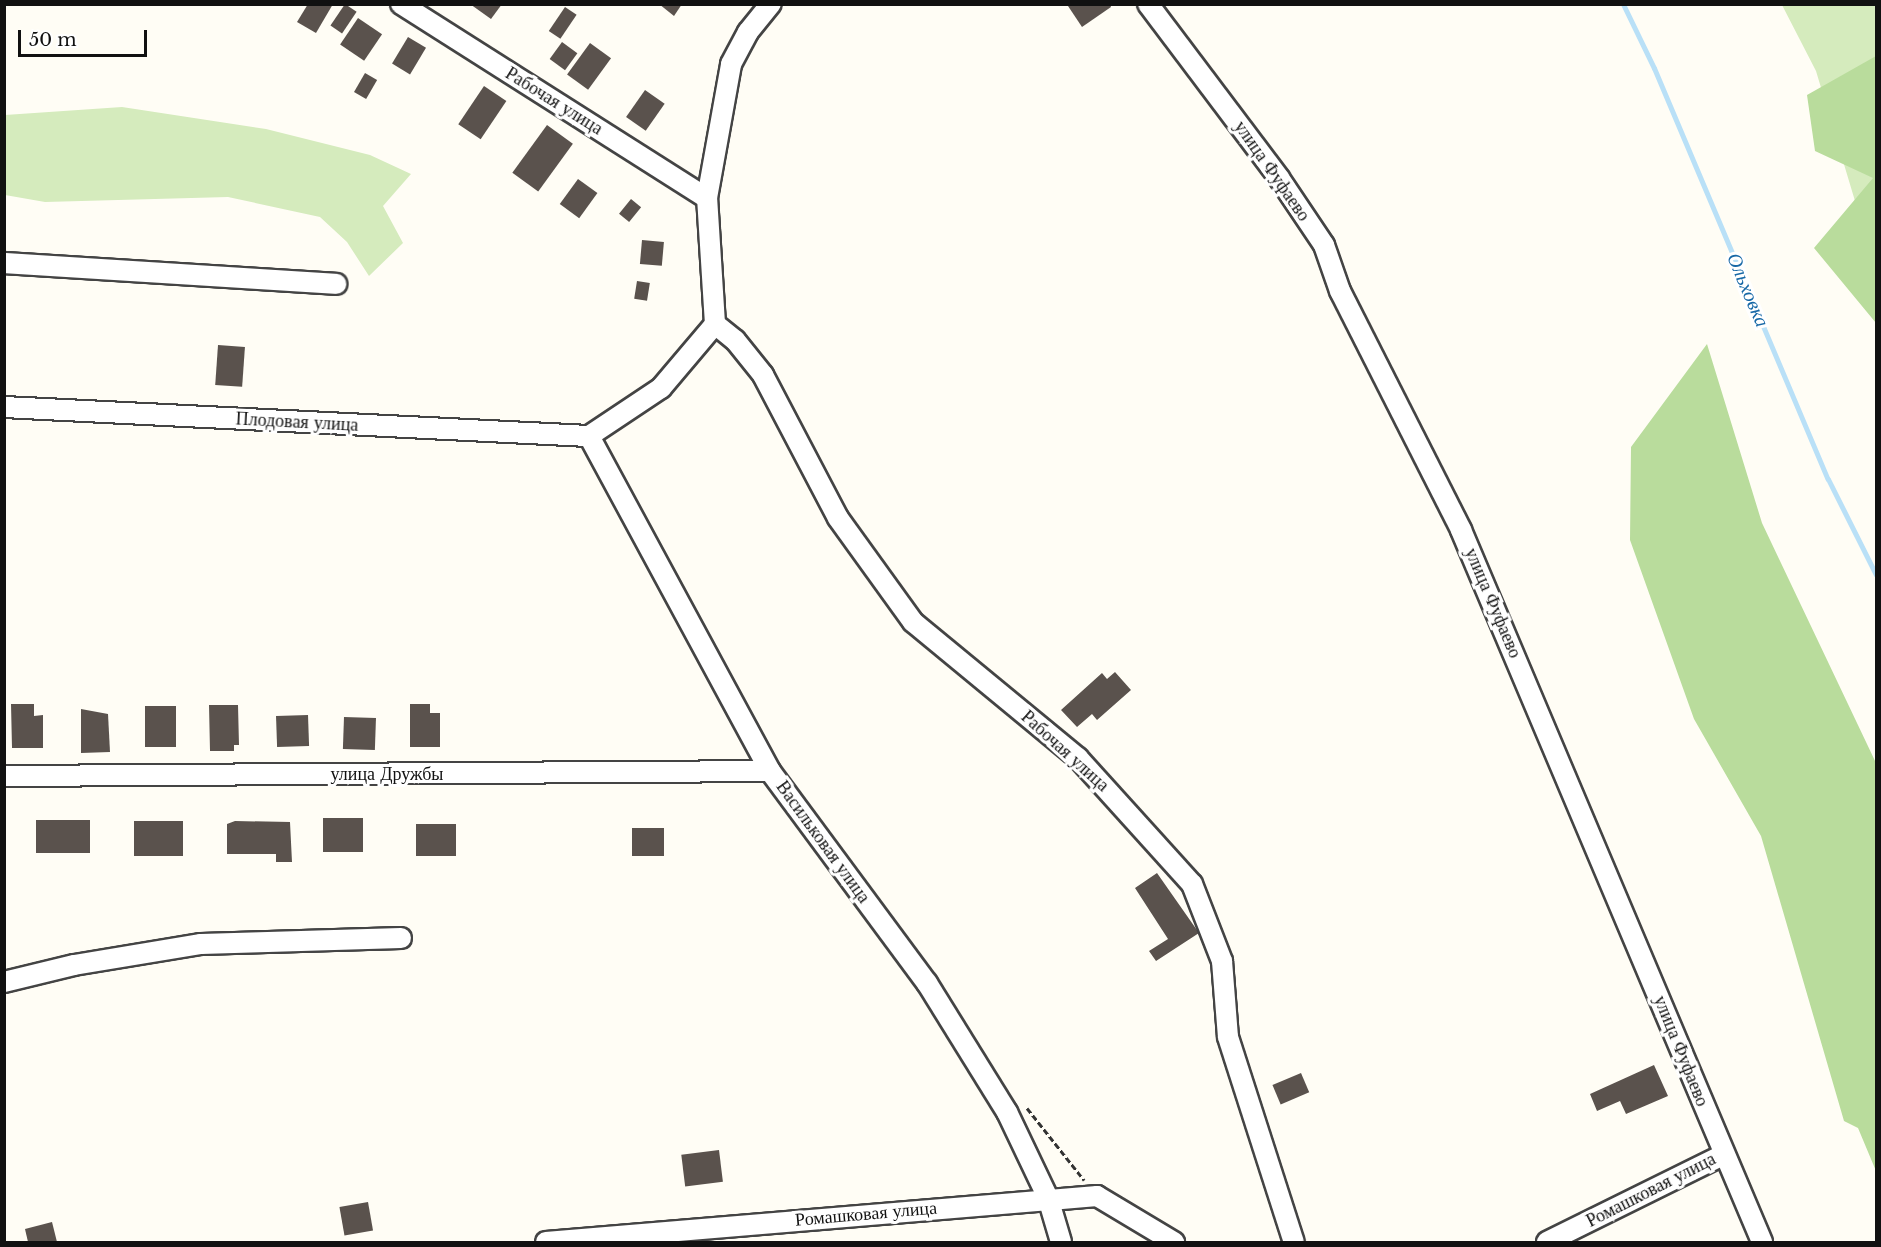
<!DOCTYPE html>
<html>
<head>
<meta charset="utf-8">
<style>
	body { margin:0 }
	#map { position:relative; width:1881px; height:1247px; overflow:hidden; background:#fffdf5; font-family:"Libre Baskerville",serif }
	div>[style] { position:absolute }
	[style*='--x'] { left:calc(var(--x)*1px); top:calc(var(--y)*1px); width:calc(var(--w)*1px); rotate:calc(var(--a)*1deg) }
	.green>* { inset:0; background:#d5ebbd }
	.forest>* { inset:0; background:#b9dc9c }
	.stream>* { height:5px; margin:-2.5px; padding:0 2.5px; transform-origin:2.5px; border-radius:2.5px; background:#b9e0f7 }
	.building>* { inset:0; background:#5a524d; transform-origin:0 0 }
	.path>* { height:3px; margin-top:-1.5px; transform-origin:0; background:repeating-linear-gradient(90deg,#333 0 6px,transparent 0 9px) }
	.roads { filter:drop-shadow(2px 0 #444) drop-shadow(-2px 0 #444) drop-shadow(0 2px #444) drop-shadow(0 -2px #444) }
	.minor>* { height:20px; margin:-10px; padding:0 10px; transform-origin:10px; border-radius:10px; background:#fff }
	span { translate:-50% -50%; white-space:nowrap; text-align:center; line-height:1.15; -webkit-text-stroke:6px #fff; paint-order:stroke }
	.street-label { font-size:18px; color:#111 }
	.water-label { font-size:20px; color:#1768a6; font-style:italic }
	.frame { position:absolute; inset:0; border:6px solid #111; pointer-events:none }
	.scale { position:absolute; left:18px; top:30px; width:129px; height:27px; box-sizing:border-box; border:3px solid #111; border-top:0; padding-left:8px; font-size:18px; line-height:21px; white-space:nowrap; color:#111; -webkit-text-stroke:4px #fff; paint-order:stroke }
</style>
</head>
<body>
<div id="map">
	<div class="green">
		<div style="clip-path:polygon(1782px 5px,1876px 5px,1876px 271px,1816px 71px)"></div>
		<div style="clip-path:polygon(122px 107px,266px 129px,370px 155px,411px 174px,383px 206px,403px 243px,369px 276px,347px 242px,320px 217px,228px 197px,45px 202px,5px 195px,5px 115px)"></div>
	</div>
	<div class="forest">
		<div style="clip-path:polygon(1876px 56px,1876px 323px,1814px 248px,1873px 178px,1815px 151px,1807px 95px)"></div>
		<div style="clip-path:polygon(1707px 344px,1762px 523px,1876px 763px,1876px 1171px,1858px 1128px,1844px 1121px,1761px 836px,1694px 719px,1630px 540px,1631px 447px)"></div>
	</div>
	<div class="stream">
		<div style="--x:1623;--y:4;--w:71;--a:64.2"></div>
		<div style="--x:1654;--y:68;--w:446;--a:67.1"></div>
		<div style="--x:1828;--y:479;--w:107;--a:63.4"></div>
	</div>
	<div class="building">
		<div style="clip-path:polygon(308px 4px,333px 4px,316px 33px,297px 22px)"></div>
		<div style="left:345px;top:4px;width:14px;height:26px;rotate:34deg"></div>
		<div style="clip-path:polygon(470px 4px,502px 4px,491px 19px)"></div>
		<div style="clip-path:polygon(659px 4px,682px 4px,674px 16px)"></div>
		<div style="clip-path:polygon(1071px 4px,1110px 4px,1111px 7px,1082px 27px,1068px 6px)"></div>
		<div style="left:565px;top:7px;width:14px;height:29px;rotate:34deg"></div>
		<div style="left:358px;top:18px;width:29px;height:32px;rotate:34deg"></div>
		<div style="left:408px;top:37px;width:21px;height:31px;rotate:31deg"></div>
		<div style="left:562px;top:42px;width:19px;height:21px;rotate:36deg"></div>
		<div style="left:590px;top:43px;width:26px;height:39px;rotate:36deg"></div>
		<div style="left:365px;top:73px;width:14px;height:22px;rotate:30deg"></div>
		<div style="left:484px;top:86px;width:27px;height:46px;rotate:34deg"></div>
		<div style="left:645px;top:90px;width:24px;height:33px;rotate:35deg"></div>
		<div style="left:547px;top:125px;width:32px;height:59px;rotate:36deg"></div>
		<div style="left:578px;top:179px;width:24px;height:31px;rotate:36deg"></div>
		<div style="left:631px;top:199px;width:13px;height:19px;rotate:39deg"></div>
		<div style="left:642px;top:240px;width:22px;height:24px;rotate:5deg"></div>
		<div style="left:637px;top:281px;width:13px;height:18px;rotate:9deg"></div>
		<div style="left:218px;top:345px;width:27px;height:40px;rotate:4deg"></div>
		<div style="clip-path:polygon(1115px 672px,1131px 690px,1097px 720px,1092px 714px,1077px 727px,1061px 710px,1102px 673px,1107px 679px)"></div>
		<div style="clip-path:polygon(11px 704px,34px 704px,34px 716px,43px 715px,43px 748px,12px 748px)"></div>
		<div style="clip-path:polygon(410px 704px,430px 704px,430px 713px,440px 713px,440px 747px,410px 747px)"></div>
		<div style="clip-path:polygon(209px 705px,238px 705px,239px 745px,234px 745px,234px 751px,210px 751px)"></div>
		<div style="left:145px;top:706px;width:31px;height:41px"></div>
		<div style="clip-path:polygon(81px 709px,108px 714px,110px 752px,81px 753px)"></div>
		<div style="left:308px;top:715px;width:31px;height:32px;rotate:88deg"></div>
		<div style="left:344px;top:717px;width:32px;height:32px;rotate:2deg"></div>
		<div style="left:363px;top:818px;width:34px;height:40px;rotate:90deg"></div>
		<div style="left:36px;top:820px;width:54px;height:33px"></div>
		<div style="left:183px;top:821px;width:35px;height:49px;rotate:90deg"></div>
		<div style="clip-path:polygon(235px 821px,290px 822px,292px 862px,276px 862px,276px 854px,227px 854px,227px 824px)"></div>
		<div style="left:416px;top:824px;width:40px;height:32px"></div>
		<div style="left:664px;top:828px;width:28px;height:32px;rotate:90deg"></div>
		<div style="clip-path:polygon(1157px 873px,1199px 933px,1156px 961px,1149px 951px,1168px 939px,1135px 888px)"></div>
		<div style="clip-path:polygon(1654px 1065px,1668px 1096px,1626px 1114px,1620px 1101px,1597px 1111px,1590px 1094px)"></div>
		<div style="left:1301px;top:1073px;width:21px;height:31px;rotate:67deg"></div>
		<div style="left:719px;top:1150px;width:32px;height:38px;rotate:83deg"></div>
		<div style="left:368px;top:1202px;width:29px;height:29px;rotate:80deg"></div>
		<div style="clip-path:polygon(52px 1222px,57px 1242px,28px 1242px,25px 1229px)"></div>
	</div>
	<div class="path">
		<div style="--x:1027;--y:1108;--w:92;--a:51.6"></div>
	</div>
	<div class="roads">
		<div class="minor">
			<div style="--x:401;--y:4;--w:362;--a:32.4"></div>
			<div style="--x:1148;--y:4;--w:218;--a:53"></div>
			<div style="--x:1279;--y:178;--w:81;--a:56.1"></div>
			<div style="--x:1324;--y:245;--w:49;--a:70.8"></div>
			<div style="--x:1340;--y:291;--w:268;--a:63.1"></div>
			<div style="--x:1461;--y:530;--w:773;--a:67.08"></div>
			<div style="--x:4;--y:263;--w:333;--a:3.6"></div>
			<div style="--x:715;--y:324;--w:26;--a:39"></div>
			<div style="--x:735;--y:340;--w:45;--a:51.3"></div>
			<div style="--x:763;--y:375;--w:161;--a:62.3"></div>
			<div style="--x:838;--y:518;--w:128;--a:54.2"></div>
			<div style="--x:913;--y:622;--w:214;--a:39.5"></div>
			<div style="--x:1078;--y:758;--w:170;--a:47.9"></div>
			<div style="--x:1192;--y:884;--w:83;--a:68.7"></div>
			<div style="--x:1222;--y:961;--w:76;--a:85.5"></div>
			<div style="--x:1228;--y:1037;--w:215;--a:72.2"></div>
			<div style="--x:4;--y:407;--w:586;--a:2.84"></div>
			<div style="--x:589;--y:436;--w:381;--a:61.6"></div>
			<div style="--x:770;--y:771;--w:264;--a:53.5"></div>
			<div style="--x:927;--y:983;--w:152;--a:58.2"></div>
			<div style="--x:1007;--y:1112;--w:95;--a:64.5"></div>
			<div style="--x:1048;--y:1198;--w:46;--a:73.5"></div>
			<div style="--x:589;--y:436;--w:87;--a:-33.7"></div>
			<div style="--x:661;--y:388;--w:84;--a:-49.8"></div>
			<div style="--x:715;--y:324;--w:126;--a:-93.6"></div>
			<div style="--x:707;--y:198;--w:136;--a:-79.8"></div>
			<div style="--x:731;--y:64;--w:36;--a:-62"></div>
			<div style="--x:748;--y:32;--w:36;--a:-51"></div>
			<div style="--x:4;--y:776;--w:766;--a:-0.37"></div>
			<div style="--x:4;--y:982;--w:72;--a:-13.7"></div>
			<div style="--x:74;--y:965;--w:129;--a:-9.4"></div>
			<div style="--x:201;--y:944;--w:200;--a:-1.7"></div>
			<div style="--x:546;--y:1242;--w:553;--a:-4.77"></div>
			<div style="--x:1097;--y:1196;--w:90;--a:30.9"></div>
			<div style="--x:1547;--y:1242;--w:196;--a:-26.3"></div>
		</div>
	</div>
	<div class="street-label">
		<span style="left:554px;top:101px;rotate:32deg">Рабочая улица</span>
		<span style="left:1272px;top:171px;rotate:55deg">улица Фуфаево</span>
		<span style="left:297px;top:422px;rotate:3deg">Плодовая улица</span>
		<span style="left:1493px;top:603px;rotate:67deg">улица Фуфаево</span>
		<span style="left:1065px;top:751px;rotate:42deg">Рабочая улица</span>
		<span style="left:387px;top:774px">улица Дружбы</span>
		<span style="left:823px;top:842px;rotate:54deg">Васильковая улица</span>
		<span style="left:1681px;top:1051px;rotate:68deg">улица Фуфаево</span>
		<span style="left:1651px;top:1190px;rotate:-27deg">Ромашковая улица</span>
		<span style="left:866px;top:1214px;rotate:-5deg">Ромашковая улица</span>
	</div>
	<div class="water-label">
		<span style="left:1748px;top:290px;rotate:67deg">Ольховка</span>
	</div>
	<div class="frame"></div>
	<div class="scale">50 m</div>
</div>
</body>
</html>
